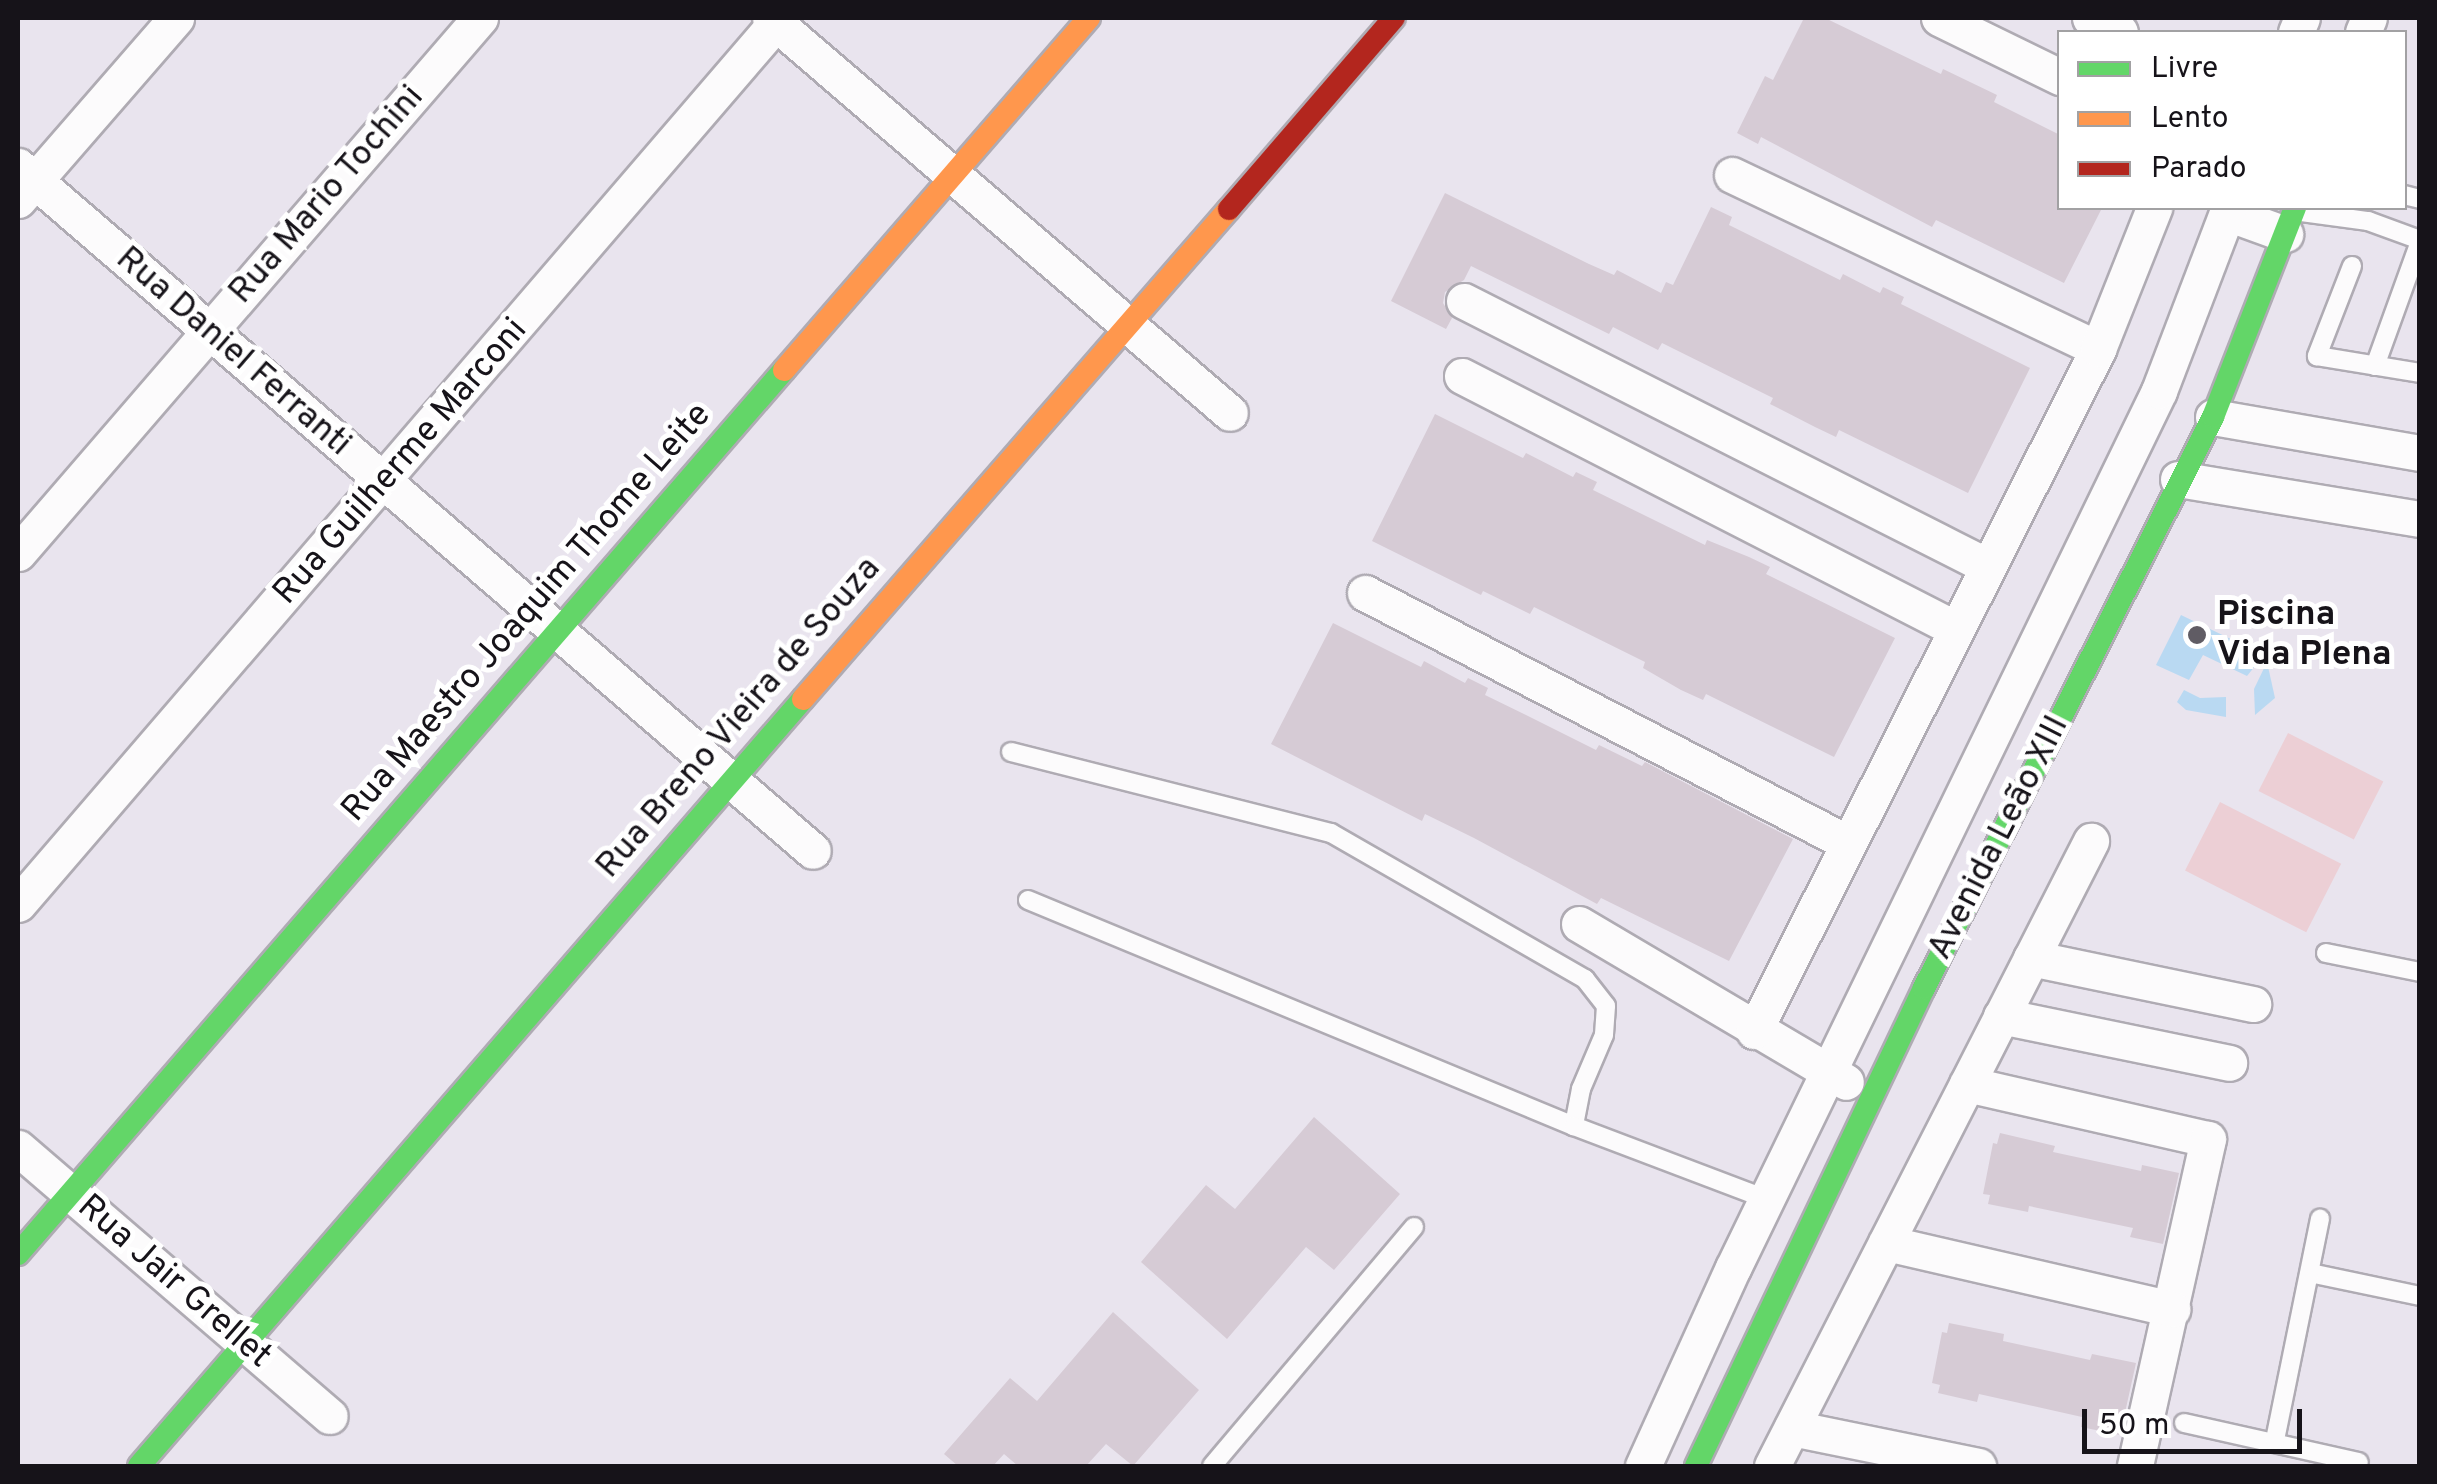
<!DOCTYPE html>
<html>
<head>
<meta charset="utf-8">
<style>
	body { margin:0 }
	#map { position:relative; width:2437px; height:1484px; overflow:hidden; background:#e9e4ee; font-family:Overpass,sans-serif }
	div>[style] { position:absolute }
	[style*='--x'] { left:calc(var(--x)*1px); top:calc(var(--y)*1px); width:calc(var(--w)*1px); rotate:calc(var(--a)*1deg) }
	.green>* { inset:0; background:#eccfd5; transform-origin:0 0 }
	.water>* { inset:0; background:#b9d9f2 }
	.building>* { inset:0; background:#d6cbd5 }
	.roads { filter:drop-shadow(2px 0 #afabb3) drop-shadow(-2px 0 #afabb3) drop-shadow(0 2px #afabb3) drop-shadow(0 -2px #afabb3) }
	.lane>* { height:18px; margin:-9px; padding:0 9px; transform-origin:9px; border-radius:9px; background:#fcfbfc }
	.street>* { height:35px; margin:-17.5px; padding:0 17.5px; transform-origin:17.5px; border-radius:17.5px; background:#fcfbfc }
	.fast>* { height:22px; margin:-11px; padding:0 11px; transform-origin:11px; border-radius:11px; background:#63d668 }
	.slow>* { height:22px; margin:-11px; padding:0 11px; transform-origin:11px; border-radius:11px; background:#ff974d }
	.jam>* { height:22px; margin:-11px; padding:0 11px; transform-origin:11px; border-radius:11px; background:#b3261e }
	.dots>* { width:28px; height:28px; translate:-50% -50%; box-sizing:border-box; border:5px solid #fff; border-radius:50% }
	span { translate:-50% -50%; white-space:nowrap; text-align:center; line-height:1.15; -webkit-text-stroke:10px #fff; paint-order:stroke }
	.street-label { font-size:35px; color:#161319 }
	.poi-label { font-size:35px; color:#161319; font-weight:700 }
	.left { translate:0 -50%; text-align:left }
	.frame { position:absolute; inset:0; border:20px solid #161319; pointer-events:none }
	.legend { position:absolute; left:2057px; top:30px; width:350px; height:180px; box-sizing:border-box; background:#fff; border:2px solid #a2a1a3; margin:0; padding:12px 18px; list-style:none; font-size:30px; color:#161319 }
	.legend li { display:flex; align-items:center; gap:20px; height:50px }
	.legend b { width:50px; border:2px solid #a2a1a3 }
	.scale { position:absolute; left:2082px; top:1409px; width:220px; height:45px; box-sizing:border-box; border:5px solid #161319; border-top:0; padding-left:12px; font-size:30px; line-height:35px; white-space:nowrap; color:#161319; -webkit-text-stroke:8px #fff; paint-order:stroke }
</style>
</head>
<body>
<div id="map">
	<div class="green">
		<div style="left:2288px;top:733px;width:107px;height:65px;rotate:27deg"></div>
		<div style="left:2220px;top:802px;width:136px;height:77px;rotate:27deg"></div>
	</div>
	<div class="water">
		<div style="clip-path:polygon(2181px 615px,2264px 655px,2247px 676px,2203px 655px,2189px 680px,2156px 665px)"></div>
		<div style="clip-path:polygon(2267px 662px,2275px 698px,2255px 715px,2254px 689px)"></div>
		<div style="clip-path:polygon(2184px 690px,2200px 698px,2226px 697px,2226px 717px,2186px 710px,2177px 702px)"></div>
	</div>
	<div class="building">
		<div style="clip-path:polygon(1804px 18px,1825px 18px,1941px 74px,1943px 69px,1997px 95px,1994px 102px,2060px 135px,2060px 208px,2102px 208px,2064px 283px,1936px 220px,1932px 227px,1761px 137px,1758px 144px,1737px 133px,1765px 76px,1773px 80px)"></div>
		<div style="clip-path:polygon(1445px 193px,1589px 264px,1614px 275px,1617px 270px,1661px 293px,1666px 282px,1673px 285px,1711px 207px,1732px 217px,1729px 225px,1840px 280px,1843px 274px,1880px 293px,1883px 287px,1904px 297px,1901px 304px,2030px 368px,1968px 493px,1839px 430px,1836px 437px,1815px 427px,1770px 404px,1773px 398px,1662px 343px,1658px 350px,1613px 327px,1609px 334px,1471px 266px,1464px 280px,1445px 292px,1443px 303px,1452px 318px,1446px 329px,1391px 301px)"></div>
		<div style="clip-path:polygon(1435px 414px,1523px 458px,1526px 453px,1573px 477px,1576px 472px,1597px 482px,1593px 490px,1705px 545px,1707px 540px,1749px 557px,1770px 567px,1766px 574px,1895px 638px,1834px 757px,1706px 694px,1703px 700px,1681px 690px,1643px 668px,1645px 662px,1534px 607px,1530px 614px,1483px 591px,1481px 595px,1372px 541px)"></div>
		<div style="clip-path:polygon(1333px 623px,1421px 667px,1424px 661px,1465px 683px,1468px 678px,1488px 688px,1485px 695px,1528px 716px,1596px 750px,1599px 745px,1642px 766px,1645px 762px,1793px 839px,1729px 961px,1601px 898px,1597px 904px,1474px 838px,1425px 814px,1422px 821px,1271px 744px)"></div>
		<div style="clip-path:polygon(1314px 1117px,1400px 1194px,1334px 1270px,1306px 1247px,1227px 1339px,1141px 1262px,1206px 1185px,1235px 1209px)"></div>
		<div style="clip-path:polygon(2000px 1133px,2055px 1146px,2053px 1152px,2141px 1171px,2142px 1165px,2179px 1173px,2163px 1244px,2130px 1237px,2133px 1228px,2029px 1206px,2028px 1212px,1988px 1204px,1990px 1195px,1983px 1194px,1993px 1143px,1997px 1144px)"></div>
		<div style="clip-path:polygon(1113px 1312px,1199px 1390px,1133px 1466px,1106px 1444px,1086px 1466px,1018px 1466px,1004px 1454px,993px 1466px,958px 1466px,944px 1454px,1010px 1378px,1037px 1401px)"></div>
		<div style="clip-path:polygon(1949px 1323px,2004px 1334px,2003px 1341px,2090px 1360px,2092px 1354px,2136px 1363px,2120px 1435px,2081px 1427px,2082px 1417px,1979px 1394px,1977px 1402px,1938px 1393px,1940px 1385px,1932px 1383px,1942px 1332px,1947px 1333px)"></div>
	</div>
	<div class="roads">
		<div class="lane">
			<div style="--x:2404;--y:195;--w:16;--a:14"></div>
			<div style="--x:2294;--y:211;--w:75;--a:7.7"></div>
			<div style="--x:2368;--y:221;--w:55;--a:20.1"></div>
			<div style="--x:2352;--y:266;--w:97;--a:111.3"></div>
			<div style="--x:2317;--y:356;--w:104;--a:9.4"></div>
			<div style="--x:2375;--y:366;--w:132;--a:-70.1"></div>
			<div style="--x:1011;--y:752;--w:330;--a:14.2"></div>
			<div style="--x:1331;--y:833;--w:293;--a:29.9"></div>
			<div style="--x:1585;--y:979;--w:34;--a:52"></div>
			<div style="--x:1606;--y:1006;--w:29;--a:94"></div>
			<div style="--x:1604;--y:1035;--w:59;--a:113.1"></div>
			<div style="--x:1581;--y:1089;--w:38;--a:101"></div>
			<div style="--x:1028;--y:900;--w:591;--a:22.49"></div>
			<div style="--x:1574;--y:1126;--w:209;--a:20.8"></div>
			<div style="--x:2326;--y:953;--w:96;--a:11.4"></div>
			<div style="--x:2310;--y:1273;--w:112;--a:11.8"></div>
			<div style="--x:2184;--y:1423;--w:179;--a:12.6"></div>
			<div style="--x:2275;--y:1440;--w:226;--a:-78.5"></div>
			<div style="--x:1212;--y:1466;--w:313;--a:-49.8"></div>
		</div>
		<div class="street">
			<div style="--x:770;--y:18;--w:606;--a:40.65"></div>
			<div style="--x:1939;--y:18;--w:135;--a:26"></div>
			<div style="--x:2090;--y:18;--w:33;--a:25"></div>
			<div style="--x:2296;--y:32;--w:15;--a:-67"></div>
			<div style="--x:2363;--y:32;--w:15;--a:-67"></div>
			<div style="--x:18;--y:166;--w:1049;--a:40.75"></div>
			<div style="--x:1732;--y:175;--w:405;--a:25.4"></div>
			<div style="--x:18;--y:200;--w:241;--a:-49"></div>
			<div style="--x:2227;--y:213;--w:62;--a:19.9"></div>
			<div style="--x:1464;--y:301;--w:584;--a:26.87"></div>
			<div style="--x:1462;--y:376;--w:553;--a:27.12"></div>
			<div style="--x:2213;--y:417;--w:210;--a:9.9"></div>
			<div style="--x:2178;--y:479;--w:245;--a:9.4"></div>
			<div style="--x:18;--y:553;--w:707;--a:-49.19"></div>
			<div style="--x:1365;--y:593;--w:544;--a:27.37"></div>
			<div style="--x:18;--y:904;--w:1169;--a:-49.3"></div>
			<div style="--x:1579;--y:924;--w:310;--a:30.6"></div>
			<div style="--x:2031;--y:958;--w:227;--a:11.7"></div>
			<div style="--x:2001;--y:1016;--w:233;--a:11.6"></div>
			<div style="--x:1754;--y:1031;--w:764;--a:-63.23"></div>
			<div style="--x:2098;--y:349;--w:152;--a:-68.3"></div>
			<div style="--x:1967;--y:1084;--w:247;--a:12.9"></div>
			<div style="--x:2208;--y:1139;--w:335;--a:102.6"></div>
			<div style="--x:18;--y:1148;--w:411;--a:40.7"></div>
			<div style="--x:1886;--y:1243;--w:294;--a:13"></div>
			<div style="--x:1792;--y:1428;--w:190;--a:11.5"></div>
			<div style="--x:1643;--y:1466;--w:217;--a:-65.6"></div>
			<div style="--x:1733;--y:1268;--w:975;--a:-64.09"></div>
			<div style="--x:2159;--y:391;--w:196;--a:-69.1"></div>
			<div style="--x:1772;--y:1466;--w:702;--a:-62.96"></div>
		</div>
		<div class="fast">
			<div style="--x:18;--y:1254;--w:1170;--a:-49.09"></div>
			<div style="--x:139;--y:1466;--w:1014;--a:-49.12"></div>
			<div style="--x:1696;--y:1466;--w:530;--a:-64.5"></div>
			<div style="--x:1924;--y:988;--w:640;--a:-63.15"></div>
			<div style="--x:2213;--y:417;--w:225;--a:-68.6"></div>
		</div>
		<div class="slow">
			<div style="--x:784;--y:370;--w:466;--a:-49.1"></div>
			<div style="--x:803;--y:699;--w:649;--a:-49"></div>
		</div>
		<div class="jam">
			<div style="--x:1229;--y:209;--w:252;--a:-49.2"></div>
		</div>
	</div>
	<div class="dots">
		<div style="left:2197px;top:635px;background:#605c64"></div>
	</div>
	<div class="street-label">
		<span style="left:327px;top:195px;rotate:-49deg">Rua Mario Tochini</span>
		<span style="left:233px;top:352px;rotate:41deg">Rua Daniel Ferranti</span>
		<span style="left:401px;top:462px;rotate:-49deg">Rua Guilherme Marconi</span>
		<span style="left:527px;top:613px;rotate:-49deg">Rua Maestro Joaquim Thome Leite</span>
		<span style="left:739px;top:718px;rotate:-49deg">Rua Breno Vieira de Souza</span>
		<span style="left:1999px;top:838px;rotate:-63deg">Avenida Leão XIII</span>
		<span style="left:174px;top:1282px;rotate:41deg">Rua Jair Grellet</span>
	</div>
	<div class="poi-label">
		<span class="left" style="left:2217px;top:635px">Piscina<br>Vida Plena</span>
	</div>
	<div class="frame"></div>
	<ul class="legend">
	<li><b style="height:12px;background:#63d668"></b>Livre</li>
	<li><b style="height:12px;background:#ff974d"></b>Lento</li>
	<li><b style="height:12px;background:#b3261e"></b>Parado</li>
	</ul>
	<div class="scale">50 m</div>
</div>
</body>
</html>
